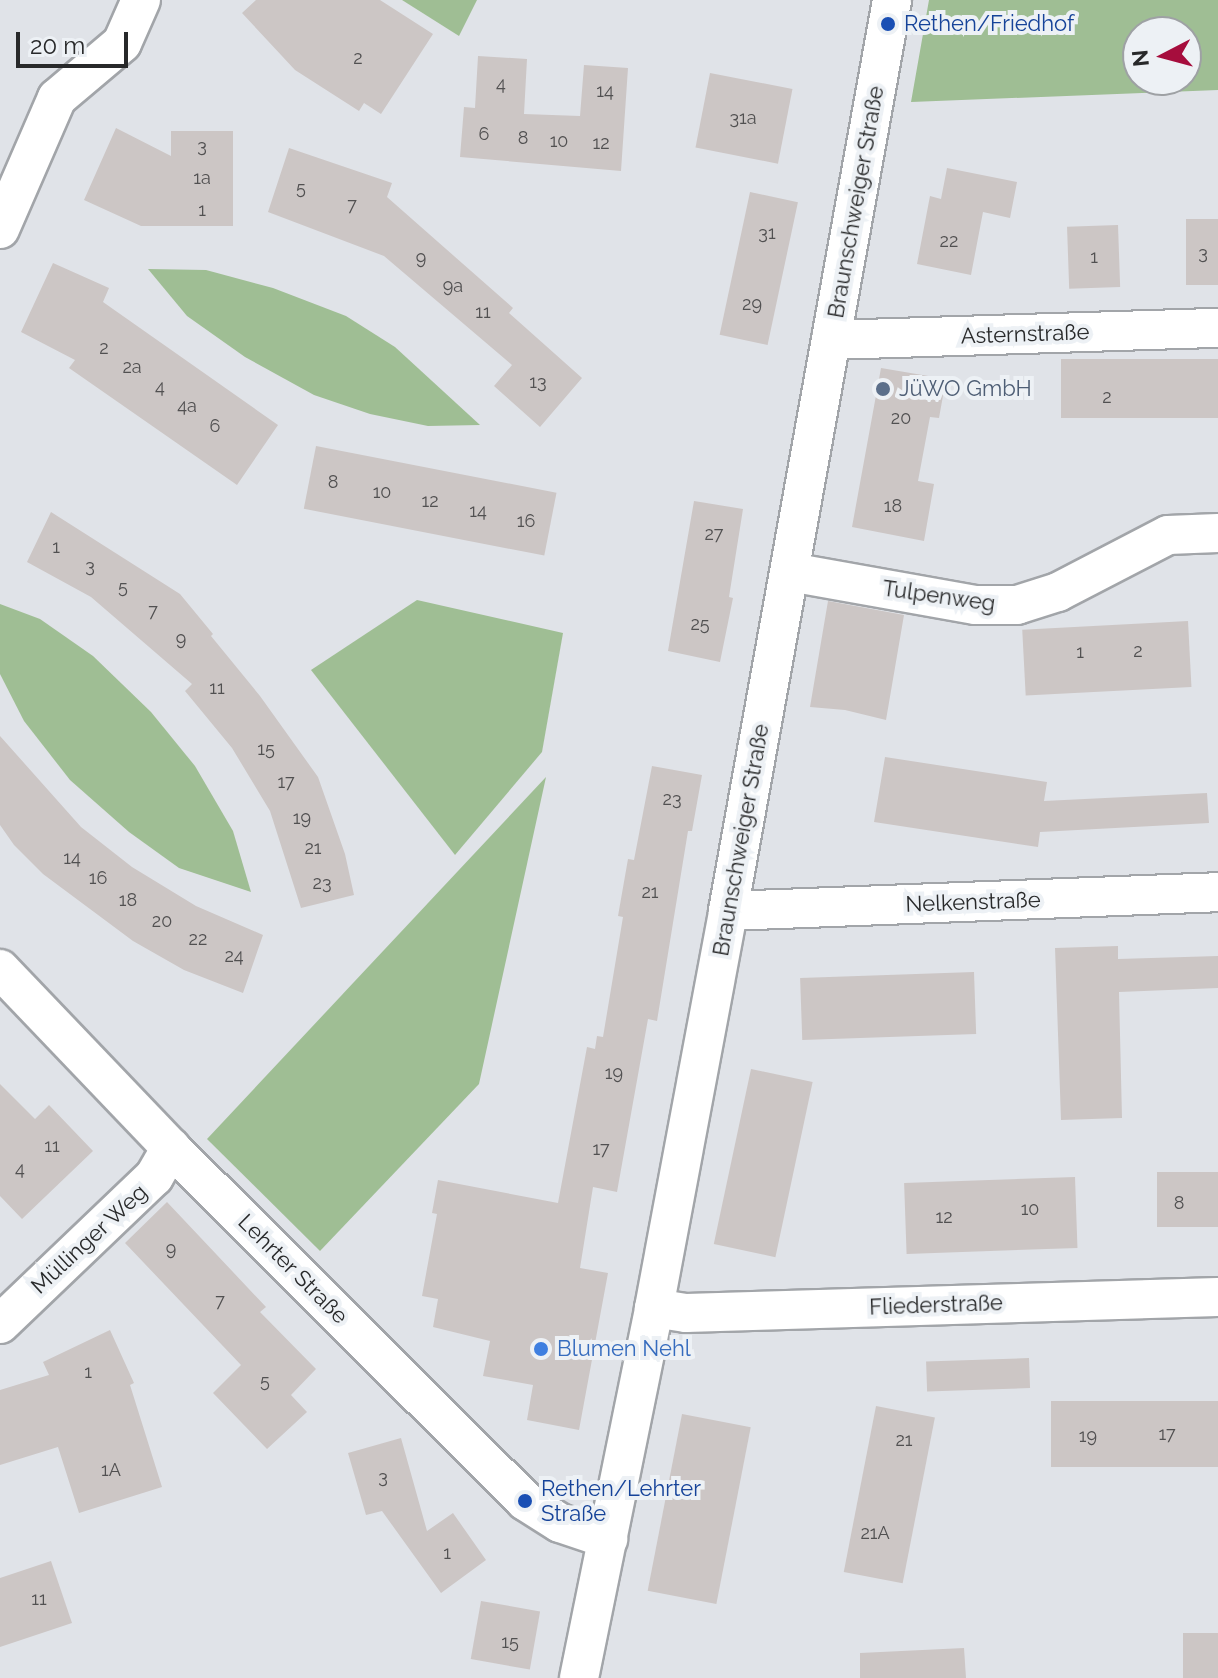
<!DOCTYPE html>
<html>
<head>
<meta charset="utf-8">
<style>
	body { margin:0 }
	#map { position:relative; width:1218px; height:1678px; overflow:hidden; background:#e0e3e8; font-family:Raleway,sans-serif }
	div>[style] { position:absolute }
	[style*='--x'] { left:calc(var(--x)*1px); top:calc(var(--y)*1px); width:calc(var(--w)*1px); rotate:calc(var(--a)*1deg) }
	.green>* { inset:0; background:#9fbe94 }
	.building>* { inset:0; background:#ccc6c5; transform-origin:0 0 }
	.roads { filter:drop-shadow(2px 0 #a2a5a9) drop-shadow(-2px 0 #a2a5a9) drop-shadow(0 2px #a2a5a9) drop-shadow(0 -2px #a2a5a9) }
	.minor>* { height:38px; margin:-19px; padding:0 19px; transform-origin:19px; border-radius:19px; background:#fff }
	.dots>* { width:22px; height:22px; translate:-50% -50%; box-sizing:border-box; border:4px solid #edf1f5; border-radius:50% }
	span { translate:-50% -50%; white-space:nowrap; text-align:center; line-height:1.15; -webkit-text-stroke:8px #edf1f5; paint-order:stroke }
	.number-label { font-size:18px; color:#515051 }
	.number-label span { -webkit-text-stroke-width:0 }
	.transit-label { font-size:22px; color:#164399 }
	.left { translate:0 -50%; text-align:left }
	.street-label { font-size:22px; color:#28292a }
	.service-label { font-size:22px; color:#4e5e75 }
	.shop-label { font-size:22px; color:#366cbe }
	.north { position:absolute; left:1122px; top:16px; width:80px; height:80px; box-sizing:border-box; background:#edf1f5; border:2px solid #9ea1a4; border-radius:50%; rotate:264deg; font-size:22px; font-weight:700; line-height:32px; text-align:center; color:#28292a }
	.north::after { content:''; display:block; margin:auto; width:28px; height:36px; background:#a60d3d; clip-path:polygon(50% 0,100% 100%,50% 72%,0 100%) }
	.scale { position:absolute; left:16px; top:32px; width:112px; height:36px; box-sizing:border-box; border:4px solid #28292a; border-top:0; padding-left:10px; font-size:24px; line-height:28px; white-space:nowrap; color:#28292a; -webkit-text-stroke:6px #edf1f5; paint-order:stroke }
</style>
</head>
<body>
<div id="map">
	<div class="green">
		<div style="clip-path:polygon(402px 0,477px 0,459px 36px)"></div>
		<div style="clip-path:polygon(evenodd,929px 0,1218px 0,1218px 90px,911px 102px,929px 0,1138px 32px,1186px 32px,1186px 80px,1138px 80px,1138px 32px)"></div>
		<div style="clip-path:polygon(148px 269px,206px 270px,273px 288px,346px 316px,395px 347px,480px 425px,428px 426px,370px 414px,314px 395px,245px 357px,187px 316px)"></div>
		<div style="clip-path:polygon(417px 600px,563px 633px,542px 752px,455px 855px,311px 670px)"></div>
		<div style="clip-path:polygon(0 604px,40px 619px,93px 656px,151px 712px,195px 766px,233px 831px,251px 892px,179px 868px,129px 832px,70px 780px,24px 721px,0 674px)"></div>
		<div style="clip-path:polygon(546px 777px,479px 1084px,320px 1251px,207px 1139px)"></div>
	</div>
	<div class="building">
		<div style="clip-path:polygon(256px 0,380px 0,433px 34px,381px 114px,364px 103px,359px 111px,295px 70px,242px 13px)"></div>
		<div style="clip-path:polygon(478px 56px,527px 59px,524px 114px,580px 116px,584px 65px,628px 68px,621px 171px,460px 157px,464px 107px,475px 108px)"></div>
		<div style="left:710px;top:73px;width:84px;height:76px;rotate:11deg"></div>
		<div style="clip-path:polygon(116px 128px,171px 156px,171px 131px,233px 131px,233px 226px,141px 226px,84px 200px)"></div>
		<div style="clip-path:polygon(289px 148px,392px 183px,387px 197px,513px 308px,509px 313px,582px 378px,540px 427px,494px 386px,512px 365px,384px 256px,268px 212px)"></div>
		<div style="clip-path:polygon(947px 168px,1017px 182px,1010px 218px,983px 212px,971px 275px,917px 264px,930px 196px,941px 199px)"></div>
		<div style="left:750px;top:192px;width:49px;height:146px;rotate:12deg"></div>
		<div style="left:1218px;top:219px;width:66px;height:32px;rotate:90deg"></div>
		<div style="left:1118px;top:225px;width:62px;height:51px;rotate:88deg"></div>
		<div style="clip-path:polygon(53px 263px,109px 288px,103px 302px,278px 425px,237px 485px,69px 368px,75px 360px,21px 332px)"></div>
		<div style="left:1218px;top:359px;width:59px;height:157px;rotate:90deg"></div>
		<div style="clip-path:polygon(881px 368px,946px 379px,939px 418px,930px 417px,918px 481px,934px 484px,924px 541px,852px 527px)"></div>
		<div style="left:316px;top:446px;width:245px;height:64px;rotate:11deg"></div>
		<div style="clip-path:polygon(694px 501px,743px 509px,729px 597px,733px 598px,720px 662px,668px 651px)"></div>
		<div style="clip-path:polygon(51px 512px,180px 594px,213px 634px,211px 636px,260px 696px,318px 777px,345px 854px,354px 895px,301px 908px,270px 811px,232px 748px,185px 691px,192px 684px,91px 597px,27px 562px)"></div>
		<div style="clip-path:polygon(828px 601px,904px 615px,886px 720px,845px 710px,810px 707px)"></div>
		<div style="left:1188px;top:621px;width:66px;height:166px;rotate:87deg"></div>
		<div style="clip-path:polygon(0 736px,81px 827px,132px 867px,196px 906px,263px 935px,243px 993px,184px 970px,133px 941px,43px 874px,14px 845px,0 825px)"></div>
		<div style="clip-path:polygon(885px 757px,1047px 782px,1044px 801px,1207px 793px,1209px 823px,1040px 832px,1038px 847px,874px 822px)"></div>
		<div style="clip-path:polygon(652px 766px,702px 775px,692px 831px,688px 831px,657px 1021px,648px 1019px,617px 1192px,593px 1187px,580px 1268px,608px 1273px,579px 1430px,527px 1420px,533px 1385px,483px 1376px,490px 1341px,433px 1327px,438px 1299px,422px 1296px,437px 1214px,432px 1213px,438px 1180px,558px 1203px,587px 1047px,595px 1049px,597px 1036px,603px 1037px,623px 917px,618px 916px,628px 859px,634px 860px)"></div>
		<div style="clip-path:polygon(1118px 946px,1118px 959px,1218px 956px,1218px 988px,1119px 992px,1122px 1118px,1061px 1120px,1055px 948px)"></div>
		<div style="left:974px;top:972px;width:62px;height:174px;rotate:88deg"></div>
		<div style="left:751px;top:1069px;width:63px;height:179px;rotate:12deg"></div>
		<div style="clip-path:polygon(0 1084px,35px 1119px,49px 1105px,93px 1151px,22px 1219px,0 1196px)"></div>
		<div style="left:1218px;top:1172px;width:55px;height:61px;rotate:90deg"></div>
		<div style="left:1075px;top:1177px;width:71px;height:171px;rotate:88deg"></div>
		<div style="clip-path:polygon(167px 1202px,266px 1307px,260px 1312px,316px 1369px,291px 1395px,307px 1412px,267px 1449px,213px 1393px,241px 1365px,125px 1243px)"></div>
		<div style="clip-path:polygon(110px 1330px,134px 1383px,130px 1385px,162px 1487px,79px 1513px,58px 1447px,0 1465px,0 1390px,49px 1375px,43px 1362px)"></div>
		<div style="left:1029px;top:1358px;width:30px;height:103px;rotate:88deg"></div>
		<div style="left:1218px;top:1401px;width:66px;height:167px;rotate:90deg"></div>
		<div style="left:876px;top:1406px;width:60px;height:169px;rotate:11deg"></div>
		<div style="left:682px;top:1414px;width:70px;height:180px;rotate:11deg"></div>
		<div style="clip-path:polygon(401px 1438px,427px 1531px,453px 1513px,486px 1560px,441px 1593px,382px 1511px,366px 1515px,348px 1453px)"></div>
		<div style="clip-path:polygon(51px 1561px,72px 1623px,0 1647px,0 1578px)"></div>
		<div style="left:481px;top:1601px;width:60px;height:59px;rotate:10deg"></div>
		<div style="left:1218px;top:1633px;width:45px;height:35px;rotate:90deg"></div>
		<div style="clip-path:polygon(964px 1648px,966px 1678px,860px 1678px,860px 1653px)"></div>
	</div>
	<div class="roads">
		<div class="minor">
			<div style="--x:0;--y:229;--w:143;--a:-66.5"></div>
			<div style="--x:57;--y:98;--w:85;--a:-40.2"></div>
			<div style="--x:122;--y:43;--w:47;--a:-66.2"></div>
			<div style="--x:831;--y:340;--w:387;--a:-1.8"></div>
			<div style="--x:790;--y:572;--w:188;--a:10.1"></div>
			<div style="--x:975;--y:605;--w:42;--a:0"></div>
			<div style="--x:1017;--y:605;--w:43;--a:-17.6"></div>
			<div style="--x:1058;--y:592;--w:124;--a:-27.4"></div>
			<div style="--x:1168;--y:535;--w:50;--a:-2.3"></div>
			<div style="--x:728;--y:911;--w:490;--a:-2.2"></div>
			<div style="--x:0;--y:969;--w:248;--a:46.3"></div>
			<div style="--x:171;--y:1148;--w:500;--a:44.9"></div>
			<div style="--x:525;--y:1501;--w:41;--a:32.2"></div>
			<div style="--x:560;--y:1523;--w:51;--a:18.4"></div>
			<div style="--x:654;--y:1308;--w:32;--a:9"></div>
			<div style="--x:686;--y:1313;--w:532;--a:-1.72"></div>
			<div style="--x:0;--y:1324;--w:213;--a:-43.7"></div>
			<div style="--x:154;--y:1177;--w:34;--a:-60"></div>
			<div style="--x:579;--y:1678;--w:378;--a:-78.5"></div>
			<div style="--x:654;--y:1308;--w:404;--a:-79.4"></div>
			<div style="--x:728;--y:911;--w:926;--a:-79.79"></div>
		</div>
	</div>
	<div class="dots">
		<div style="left:888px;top:24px;background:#1a4fb4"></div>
		<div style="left:883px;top:389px;background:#5c6f8a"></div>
		<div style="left:541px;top:1349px;background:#3f7fe0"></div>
		<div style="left:525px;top:1501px;background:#1a4fb4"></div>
	</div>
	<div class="number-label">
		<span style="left:358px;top:58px">2</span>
		<span style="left:501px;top:84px">4</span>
		<span style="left:605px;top:91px">14</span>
		<span style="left:743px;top:118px">31a</span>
		<span style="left:484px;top:134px">6</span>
		<span style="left:523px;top:138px">8</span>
		<span style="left:559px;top:141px">10</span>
		<span style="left:601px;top:143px">12</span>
		<span style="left:202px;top:146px">3</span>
		<span style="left:202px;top:178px">1a</span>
		<span style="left:301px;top:188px">5</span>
		<span style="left:352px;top:205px">7</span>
		<span style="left:202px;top:210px">1</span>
		<span style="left:767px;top:233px">31</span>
		<span style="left:949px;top:241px">22</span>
		<span style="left:1203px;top:253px">3</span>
		<span style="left:1094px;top:257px">1</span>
		<span style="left:421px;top:258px">9</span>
		<span style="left:453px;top:286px">9a</span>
		<span style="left:752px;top:304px">29</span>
		<span style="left:483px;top:312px">11</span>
		<span style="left:104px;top:348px">2</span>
		<span style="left:132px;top:367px">2a</span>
		<span style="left:538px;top:382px">13</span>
		<span style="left:160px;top:387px">4</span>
		<span style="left:1107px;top:397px">2</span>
		<span style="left:187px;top:406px">4a</span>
		<span style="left:901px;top:418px">20</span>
		<span style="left:215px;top:426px">6</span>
		<span style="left:333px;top:482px">8</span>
		<span style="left:382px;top:492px">10</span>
		<span style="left:430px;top:501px">12</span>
		<span style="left:893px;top:506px">18</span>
		<span style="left:478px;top:511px">14</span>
		<span style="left:526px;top:521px">16</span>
		<span style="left:714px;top:534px">27</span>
		<span style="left:56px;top:547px">1</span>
		<span style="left:90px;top:566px">3</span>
		<span style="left:123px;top:587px">5</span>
		<span style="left:153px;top:611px">7</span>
		<span style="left:700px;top:624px">25</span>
		<span style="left:181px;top:639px">9</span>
		<span style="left:1138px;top:651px">2</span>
		<span style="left:1080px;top:652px">1</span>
		<span style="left:217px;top:688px">11</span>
		<span style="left:266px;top:749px">15</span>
		<span style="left:286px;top:782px">17</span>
		<span style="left:672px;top:799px">23</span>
		<span style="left:302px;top:818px">19</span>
		<span style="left:313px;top:848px">21</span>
		<span style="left:72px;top:858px">14</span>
		<span style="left:98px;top:878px">16</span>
		<span style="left:322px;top:883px">23</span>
		<span style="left:650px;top:892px">21</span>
		<span style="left:128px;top:900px">18</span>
		<span style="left:162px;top:921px">20</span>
		<span style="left:198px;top:939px">22</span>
		<span style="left:234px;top:956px">24</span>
		<span style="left:614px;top:1073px">19</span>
		<span style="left:52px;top:1146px">11</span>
		<span style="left:601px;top:1149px">17</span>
		<span style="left:20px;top:1169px">4</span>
		<span style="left:1179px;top:1203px">8</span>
		<span style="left:1030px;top:1209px">10</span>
		<span style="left:944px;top:1217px">12</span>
		<span style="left:171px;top:1249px">9</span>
		<span style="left:220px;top:1301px">7</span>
		<span style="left:88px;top:1372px">1</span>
		<span style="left:265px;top:1381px">5</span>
		<span style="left:1167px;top:1434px">17</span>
		<span style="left:1088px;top:1436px">19</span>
		<span style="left:904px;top:1440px">21</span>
		<span style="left:111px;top:1470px">1A</span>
		<span style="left:383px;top:1477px">3</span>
		<span style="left:875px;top:1533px">21A</span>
		<span style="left:447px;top:1553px">1</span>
		<span style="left:39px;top:1599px">11</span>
		<span style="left:510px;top:1642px">15</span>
	</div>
	<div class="transit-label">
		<span class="left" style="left:904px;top:24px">Rethen/Friedhof</span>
		<span class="left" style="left:541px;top:1501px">Rethen/Lehrter<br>Straße</span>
	</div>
	<div class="street-label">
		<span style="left:856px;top:202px;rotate:-80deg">Braunschweiger Straße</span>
		<span style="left:1025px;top:334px;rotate:-2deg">Asternstraße</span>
		<span style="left:939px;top:596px;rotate:8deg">Tulpenweg</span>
		<span style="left:741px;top:840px;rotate:-80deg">Braunschweiger Straße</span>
		<span style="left:973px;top:902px;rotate:-2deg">Nelkenstraße</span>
		<span style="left:89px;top:1239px;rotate:-43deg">Müllinger Weg</span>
		<span style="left:293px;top:1269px;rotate:45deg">Lehrter Straße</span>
		<span style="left:936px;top:1305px;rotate:-2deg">Fliederstraße</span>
	</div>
	<div class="service-label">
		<span class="left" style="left:899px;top:389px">JüWO GmbH</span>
	</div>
	<div class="shop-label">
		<span class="left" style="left:557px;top:1349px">Blumen Nehl</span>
	</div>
	<div class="north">N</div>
	<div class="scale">20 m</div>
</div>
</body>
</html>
